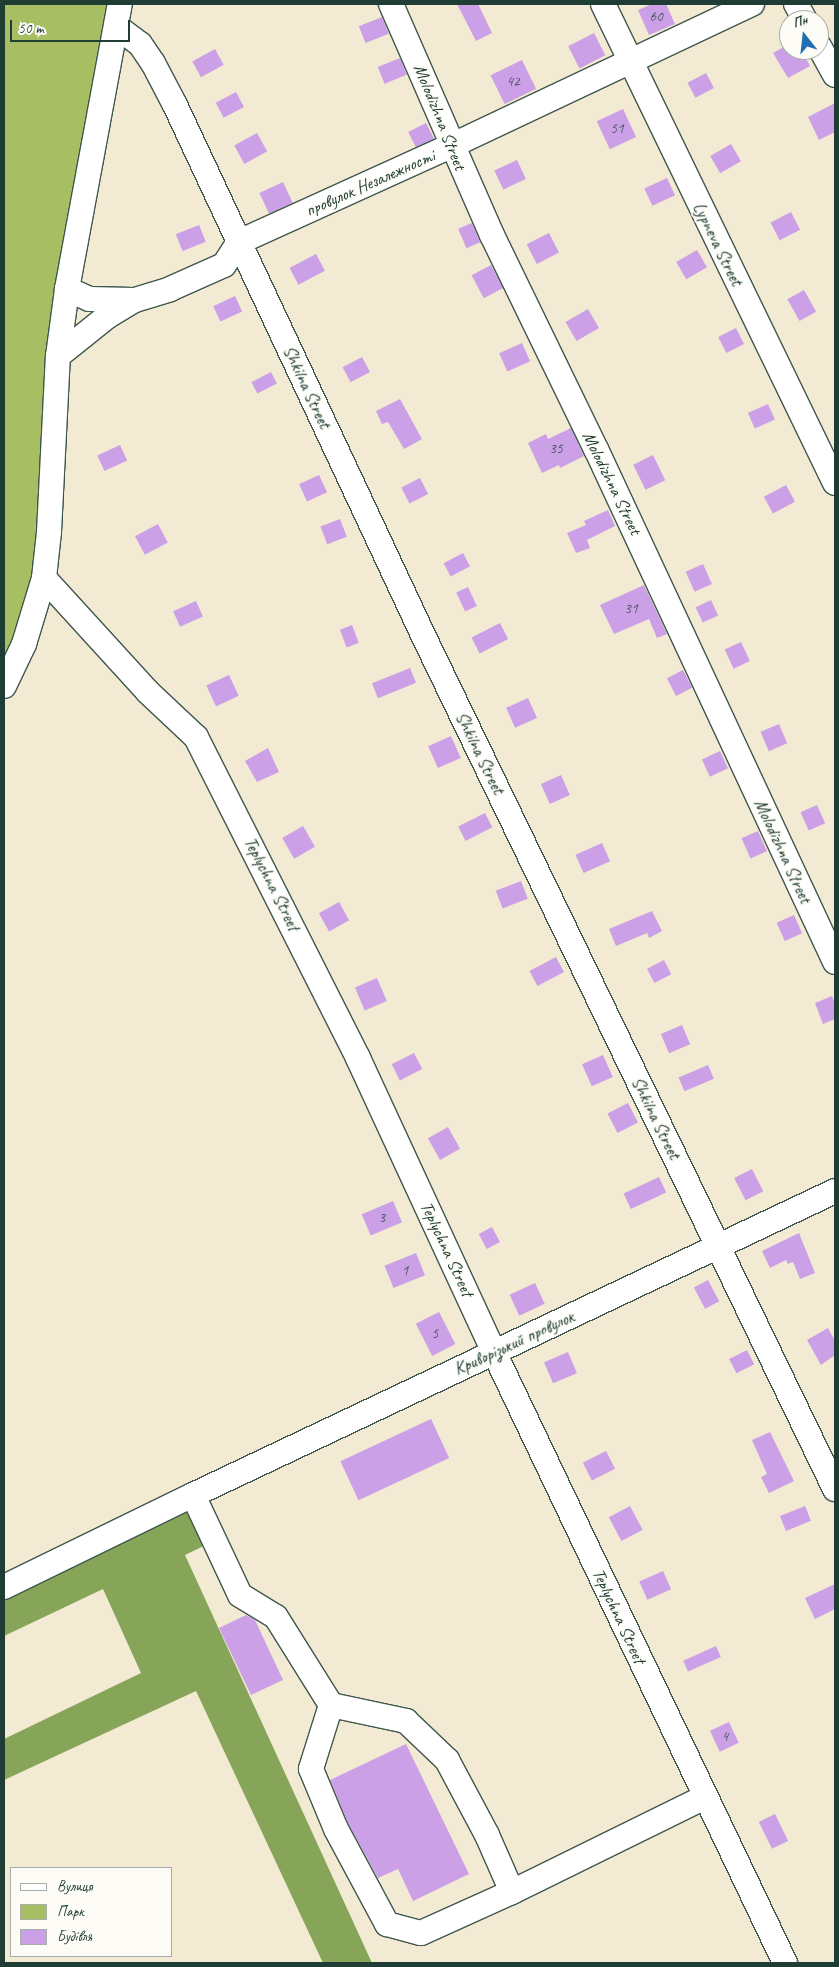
<!DOCTYPE html>
<html>
<head>
<meta charset="utf-8">
<style>
	body { margin:0 }
	#map { position:relative; width:839px; height:1967px; overflow:hidden; background:#f3ead4; font-family:Caveat,sans-serif }
	div>[style] { position:absolute }
	[style*='--x'] { left:calc(var(--x)*1px); top:calc(var(--y)*1px); width:calc(var(--w)*1px); rotate:calc(var(--a)*1deg) }
	.green>* { inset:0; background:#a8be63 }
	.forest>* { inset:0; background:#86a559 }
	.building>* { inset:0; background:#cba0e6; transform-origin:0 0 }
	.roads { filter:drop-shadow(1px 0 #3f574c) drop-shadow(-1px 0 #3f574c) drop-shadow(0 1px #3f574c) drop-shadow(0 -1px #3f574c) }
	.minor>* { height:24px; margin:-12px; padding:0 12px; transform-origin:12px; border-radius:12px; background:#fff }
	span { translate:-50% -50%; white-space:nowrap; text-align:center; line-height:1.15; -webkit-text-stroke:4px #fdfcf7; paint-order:stroke }
	.number-label { font-size:15px; color:#4a5660 }
	.number-label span { -webkit-text-stroke-width:0 }
	.street-label { font-size:18px; color:#1f3d34 }
	.frame { position:absolute; inset:0; border:5px solid #1f3d34; pointer-events:none }
	.legend { position:absolute; left:10px; top:1867px; width:162px; height:90px; box-sizing:border-box; background:#fdfcf7; border:1px solid #a4b0a9; margin:0; padding:6px 9px; list-style:none; font-size:15px; color:#1f3d34 }
	.legend li { display:flex; align-items:center; gap:10px; height:25px }
	.legend b { width:25px; border:1px solid #a4b0a9 }
	.north { position:absolute; left:779px; top:10px; width:50px; height:50px; box-sizing:border-box; background:#fdfcf7; border:1px solid #a4b0a9; border-radius:50%; rotate:344deg; font-size:14px; font-weight:700; line-height:20px; text-align:center; color:#1f3d34 }
	.north::after { content:''; display:block; margin:auto; width:18px; height:22px; background:#1f6fb2; clip-path:polygon(50% 0,100% 100%,50% 72%,0 100%) }
	.scale { position:absolute; left:10px; top:20px; width:120px; height:22px; box-sizing:border-box; border:2px solid #1f3d34; border-top:0; padding-left:6px; font-size:15px; line-height:18px; white-space:nowrap; color:#1f3d34; -webkit-text-stroke:4px #fdfcf7; paint-order:stroke }
</style>
</head>
<body>
<div id="map">
	<div class="green">
		<div style="clip-path:polygon(4px 4px,120px 4px,67px 289px,49px 532px,4px 686px)"></div>
	</div>
	<div class="forest">
		<div style="clip-path:polygon(193px 1495px,214px 1541px,185px 1555px,372px 1963px,323px 1963px,196px 1691px,4px 1780px,4px 1739px,141px 1673px,103px 1589px,4px 1636px,4px 1587px)"></div>
	</div>
	<div class="building">
		<div style="clip-path:polygon(457px 4px,478px 4px,492px 33px,476px 41px)"></div>
		<div style="clip-path:polygon(652px 4px,666px 4px,675px 24px,649px 35px,638px 10px)"></div>
		<div style="left:382px;top:17px;width:18px;height:25px;rotate:68deg"></div>
		<div style="left:594px;top:33px;width:25px;height:29px;rotate:63deg"></div>
		<div style="clip-path:polygon(789px 44px,789px 50px,801px 50px,810px 66px,788px 78px,773px 53px)"></div>
		<div style="left:215px;top:49px;width:18px;height:26px;rotate:61deg"></div>
		<div style="left:400px;top:58px;width:18px;height:24px;rotate:68deg"></div>
		<div style="left:522px;top:60px;width:32px;height:35px;rotate:64deg"></div>
		<div style="left:706px;top:73px;width:17px;height:21px;rotate:62deg"></div>
		<div style="left:236px;top:92px;width:17px;height:23px;rotate:62deg"></div>
		<div style="clip-path:polygon(835px 103px,835px 132px,819px 140px,808px 117px)"></div>
		<div style="left:623px;top:109px;width:31px;height:29px;rotate:65deg"></div>
		<div style="left:426px;top:123px;width:18px;height:20px;rotate:63deg"></div>
		<div style="left:257px;top:133px;width:21px;height:26px;rotate:61deg"></div>
		<div style="left:731px;top:144px;width:20px;height:24px;rotate:60deg"></div>
		<div style="left:517px;top:160px;width:21px;height:25px;rotate:65deg"></div>
		<div style="left:667px;top:178px;width:19px;height:25px;rotate:65deg"></div>
		<div style="left:283px;top:182px;width:23px;height:26px;rotate:65deg"></div>
		<div style="left:791px;top:212px;width:20px;height:23px;rotate:63deg"></div>
		<div style="left:472px;top:223px;width:21px;height:15px;rotate:67deg"></div>
		<div style="left:199px;top:225px;width:18px;height:25px;rotate:68deg"></div>
		<div style="left:549px;top:233px;width:22px;height:25px;rotate:63deg"></div>
		<div style="left:697px;top:250px;width:20px;height:24px;rotate:60deg"></div>
		<div style="left:316px;top:254px;width:19px;height:30px;rotate:62deg"></div>
		<div style="left:491px;top:265px;width:26px;height:22px;rotate:62deg"></div>
		<div style="left:804px;top:290px;width:25px;height:19px;rotate:61deg"></div>
		<div style="left:235px;top:296px;width:17px;height:24px;rotate:65deg"></div>
		<div style="left:588px;top:309px;width:22px;height:26px;rotate:60deg"></div>
		<div style="left:736px;top:328px;width:18px;height:20px;rotate:63deg"></div>
		<div style="left:522px;top:343px;width:20px;height:25px;rotate:66deg"></div>
		<div style="left:362px;top:357px;width:17px;height:22px;rotate:62deg"></div>
		<div style="left:271px;top:372px;width:13px;height:22px;rotate:63deg"></div>
		<div style="clip-path:polygon(400px 399px,422px 439px,404px 449px,388px 422px,382px 424px,376px 411px)"></div>
		<div style="left:768px;top:404px;width:17px;height:22px;rotate:66deg"></div>
		<div style="clip-path:polygon(571px 428px,584px 456px,560px 468px,559px 465px,542px 473px,528px 443px,546px 434px,548px 439px)"></div>
		<div style="left:120px;top:445px;width:17px;height:25px;rotate:65deg"></div>
		<div style="left:653px;top:455px;width:28px;height:22px;rotate:64deg"></div>
		<div style="left:319px;top:475px;width:19px;height:22px;rotate:65deg"></div>
		<div style="left:420px;top:478px;width:18px;height:21px;rotate:63deg"></div>
		<div style="left:786px;top:485px;width:19px;height:25px;rotate:62deg"></div>
		<div style="clip-path:polygon(608px 510px,615px 526px,587px 540px,590px 548px,576px 553px,567px 533px,586px 525px,584px 521px)"></div>
		<div style="left:340px;top:519px;width:19px;height:21px;rotate:69deg"></div>
		<div style="left:158px;top:524px;width:21px;height:26px;rotate:62deg"></div>
		<div style="left:463px;top:553px;width:15px;height:22px;rotate:62deg"></div>
		<div style="left:703px;top:564px;width:22px;height:19px;rotate:66deg"></div>
		<div style="clip-path:polygon(644px 585px,667px 634px,657px 638px,649px 619px,614px 634px,600px 605px)"></div>
		<div style="left:468px;top:587px;width:21px;height:13px;rotate:65deg"></div>
		<div style="left:711px;top:600px;width:17px;height:17px;rotate:65deg"></div>
		<div style="left:196px;top:601px;width:17px;height:25px;rotate:66deg"></div>
		<div style="left:500px;top:623px;width:18px;height:32px;rotate:63deg"></div>
		<div style="left:352px;top:625px;width:19px;height:13px;rotate:69deg"></div>
		<div style="left:741px;top:642px;width:21px;height:18px;rotate:65deg"></div>
		<div style="left:410px;top:668px;width:16px;height:41px;rotate:68deg"></div>
		<div style="left:683px;top:670px;width:20px;height:18px;rotate:63deg"></div>
		<div style="left:229px;top:675px;width:23px;height:25px;rotate:65deg"></div>
		<div style="left:528px;top:698px;width:22px;height:24px;rotate:66deg"></div>
		<div style="left:779px;top:724px;width:21px;height:20px;rotate:67deg"></div>
		<div style="left:451px;top:736px;width:24px;height:25px;rotate:66deg"></div>
		<div style="clip-path:polygon(268px 748px,279px 772px,257px 782px,245px 761px)"></div>
		<div style="left:720px;top:751px;width:19px;height:20px;rotate:65deg"></div>
		<div style="left:561px;top:775px;width:22px;height:22px;rotate:66deg"></div>
		<div style="left:817px;top:805px;width:20px;height:18px;rotate:66deg"></div>
		<div style="left:485px;top:813px;width:16px;height:30px;rotate:63deg"></div>
		<div style="left:303px;top:826px;width:24px;height:24px;rotate:60deg"></div>
		<div style="left:758px;top:831px;width:22px;height:18px;rotate:66deg"></div>
		<div style="left:602px;top:843px;width:20px;height:29px;rotate:66deg"></div>
		<div style="left:521px;top:881px;width:19px;height:27px;rotate:69deg"></div>
		<div style="left:339px;top:902px;width:21px;height:23px;rotate:61deg"></div>
		<div style="clip-path:polygon(652px 911px,662px 931px,649px 938px,647px 933px,616px 946px,609px 929px)"></div>
		<div style="left:794px;top:915px;width:20px;height:19px;rotate:66deg"></div>
		<div style="left:556px;top:957px;width:17px;height:30px;rotate:62deg"></div>
		<div style="left:664px;top:960px;width:16px;height:19px;rotate:63deg"></div>
		<div style="left:377px;top:978px;width:25px;height:24px;rotate:67deg"></div>
		<div style="clip-path:polygon(832px 996px,835px 1004px,835px 1019px,823px 1024px,815px 1003px)"></div>
		<div style="left:682px;top:1025px;width:21px;height:23px;rotate:67deg"></div>
		<div style="left:414px;top:1053px;width:18px;height:25px;rotate:63deg"></div>
		<div style="left:603px;top:1055px;width:24px;height:23px;rotate:66deg"></div>
		<div style="left:708px;top:1065px;width:15px;height:32px;rotate:67deg"></div>
		<div style="left:628px;top:1103px;width:22px;height:23px;rotate:63deg"></div>
		<div style="left:448px;top:1127px;width:25px;height:23px;rotate:61deg"></div>
		<div style="left:752px;top:1169px;width:25px;height:20px;rotate:63deg"></div>
		<div style="left:659px;top:1177px;width:17px;height:39px;rotate:65deg"></div>
		<div style="left:393px;top:1201px;width:23px;height:34px;rotate:67deg"></div>
		<div style="left:492px;top:1227px;width:17px;height:15px;rotate:62deg"></div>
		<div style="clip-path:polygon(799px 1233px,815px 1273px,800px 1279px,793px 1262px,788px 1264px,786px 1260px,770px 1268px,762px 1251px)"></div>
		<div style="left:416px;top:1253px;width:24px;height:34px;rotate:68deg"></div>
		<div style="left:708px;top:1280px;width:24px;height:16px;rotate:62deg"></div>
		<div style="left:535px;top:1283px;width:23px;height:28px;rotate:65deg"></div>
		<div style="left:439px;top:1312px;width:36px;height:26px;rotate:63deg"></div>
		<div style="clip-path:polygon(828px 1328px,835px 1341px,835px 1355px,821px 1365px,807px 1340px)"></div>
		<div style="left:747px;top:1350px;width:16px;height:20px;rotate:63deg"></div>
		<div style="left:568px;top:1352px;width:23px;height:26px;rotate:67deg"></div>
		<div style="left:431px;top:1419px;width:43px;height:100px;rotate:65deg"></div>
		<div style="clip-path:polygon(770px 1432px,794px 1481px,769px 1493px,761px 1477px,767px 1474px,752px 1440px)"></div>
		<div style="left:606px;top:1451px;width:20px;height:26px;rotate:63deg"></div>
		<div style="left:630px;top:1506px;width:27px;height:24px;rotate:62deg"></div>
		<div style="left:805px;top:1506px;width:16px;height:27px;rotate:68deg"></div>
		<div style="left:663px;top:1571px;width:20px;height:26px;rotate:66deg"></div>
		<div style="clip-path:polygon(835px 1584px,835px 1609px,815px 1619px,805px 1598px)"></div>
		<div style="clip-path:polygon(246px 1615px,255px 1620px,283px 1680px,251px 1695px,219px 1628px)"></div>
		<div style="left:716px;top:1646px;width:12px;height:36px;rotate:66deg"></div>
		<div style="left:729px;top:1722px;width:23px;height:21px;rotate:65deg"></div>
		<div style="clip-path:polygon(406px 1744px,469px 1874px,413px 1901px,398px 1869px,378px 1878px,348px 1823px,330px 1780px)"></div>
		<div style="left:775px;top:1814px;width:30px;height:18px;rotate:64deg"></div>
	</div>
	<div class="roads">
		<div class="minor">
			<div style="--x:391;--y:4;--w:252;--a:66.4"></div>
			<div style="--x:492;--y:235;--w:238;--a:64.1"></div>
			<div style="--x:596;--y:449;--w:566;--a:65.02"></div>
			<div style="--x:603;--y:4;--w:532;--a:64.16"></div>
			<div style="--x:796;--y:4;--w:18;--a:61"></div>
			<div style="--x:116;--y:26;--w:30;--a:37"></div>
			<div style="--x:140;--y:44;--w:23;--a:56"></div>
			<div style="--x:153;--y:63;--w:47;--a:62.4"></div>
			<div style="--x:175;--y:105;--w:587;--a:64.92"></div>
			<div style="--x:424;--y:637;--w:946;--a:64.25"></div>
			<div style="--x:819;--y:46;--w:33;--a:61"></div>
			<div style="--x:67;--y:289;--w:24;--a:24"></div>
			<div style="--x:89;--y:299;--w:44;--a:1.3"></div>
			<div style="--x:58;--y:356;--w:64;--a:-38.7"></div>
			<div style="--x:108;--y:316;--w:31;--a:-31"></div>
			<div style="--x:135;--y:300;--w:37;--a:-17"></div>
			<div style="--x:170;--y:289;--w:59;--a:-24"></div>
			<div style="--x:224;--y:265;--w:27;--a:-57"></div>
			<div style="--x:239;--y:242;--w:233;--a:-24.4"></div>
			<div style="--x:451;--y:146;--w:333;--a:-25.3"></div>
			<div style="--x:44;--y:578;--w:154;--a:47.6"></div>
			<div style="--x:148;--y:692;--w:66;--a:43.2"></div>
			<div style="--x:196;--y:737;--w:360;--a:63.2"></div>
			<div style="--x:358;--y:1058;--w:324;--a:65.2"></div>
			<div style="--x:494;--y:1352;--w:677;--a:64.53"></div>
			<div style="--x:4;--y:686;--w:47;--a:-64.5"></div>
			<div style="--x:24;--y:644;--w:69;--a:-73.1"></div>
			<div style="--x:44;--y:578;--w:46;--a:-83.8"></div>
			<div style="--x:49;--y:532;--w:176;--a:-87.1"></div>
			<div style="--x:58;--y:356;--w:68;--a:-82.3"></div>
			<div style="--x:67;--y:289;--w:290;--a:-79.5"></div>
			<div style="--x:193;--y:1495;--w:110;--a:64.8"></div>
			<div style="--x:240;--y:1595;--w:42;--a:31.4"></div>
			<div style="--x:276;--y:1617;--w:104;--a:58"></div>
			<div style="--x:331;--y:1705;--w:67;--a:107.4"></div>
			<div style="--x:311;--y:1769;--w:65;--a:67.4"></div>
			<div style="--x:336;--y:1829;--w:108;--a:61.8"></div>
			<div style="--x:387;--y:1924;--w:35;--a:15"></div>
			<div style="--x:421;--y:1933;--w:100;--a:-24.3"></div>
			<div style="--x:512;--y:1892;--w:215;--a:-26.2"></div>
			<div style="--x:4;--y:1587;--w:210;--a:-26"></div>
			<div style="--x:193;--y:1495;--w:710;--a:-25.34"></div>
			<div style="--x:331;--y:1705;--w:77;--a:12"></div>
			<div style="--x:406;--y:1721;--w:57;--a:43.6"></div>
			<div style="--x:447;--y:1760;--w:85;--a:61.9"></div>
			<div style="--x:487;--y:1835;--w:62;--a:66.3"></div>
		</div>
	</div>
	<div class="number-label">
		<span style="left:656px;top:17px">60</span>
		<span style="left:513px;top:82px">42</span>
		<span style="left:617px;top:129px">51</span>
		<span style="left:556px;top:449px">35</span>
		<span style="left:631px;top:609px">31</span>
		<span style="left:382px;top:1218px">3</span>
		<span style="left:405px;top:1271px">1</span>
		<span style="left:435px;top:1334px">5</span>
		<span style="left:725px;top:1737px">4</span>
	</div>
	<div class="street-label">
		<span style="left:440px;top:117px;rotate:68deg">Molodizhna Street</span>
		<span style="left:370px;top:183px;rotate:-24deg">провулок Незалежності</span>
		<span style="left:718px;top:244px;rotate:64deg">Lypneva Street</span>
		<span style="left:307px;top:387px;rotate:65deg">Shkilna Street</span>
		<span style="left:612px;top:483px;rotate:64deg">Molodizhna Street</span>
		<span style="left:480px;top:753px;rotate:64deg">Shkilna Street</span>
		<span style="left:783px;top:851px;rotate:65deg">Molodizhna Street</span>
		<span style="left:272px;top:884px;rotate:63deg">Teplychna Street</span>
		<span style="left:656px;top:1118px;rotate:64deg">Shkilna Street</span>
		<span style="left:447px;top:1249px;rotate:65deg">Teplychna Street</span>
		<span style="left:514px;top:1343px;rotate:-25deg">Криворізький провулок</span>
		<span style="left:619px;top:1616px;rotate:65deg">Teplychna Street</span>
	</div>
	<div class="frame"></div>
	<ul class="legend">
	<li><b style="height:6px;background:#fff"></b>Вулиця</li>
	<li><b style="height:14px;background:#a8be63"></b>Парк</li>
	<li><b style="height:14px;background:#cba0e6"></b>Будівля</li>
	</ul>
	<div class="north">Пн</div>
	<div class="scale">50 m</div>
</div>
</body>
</html>
